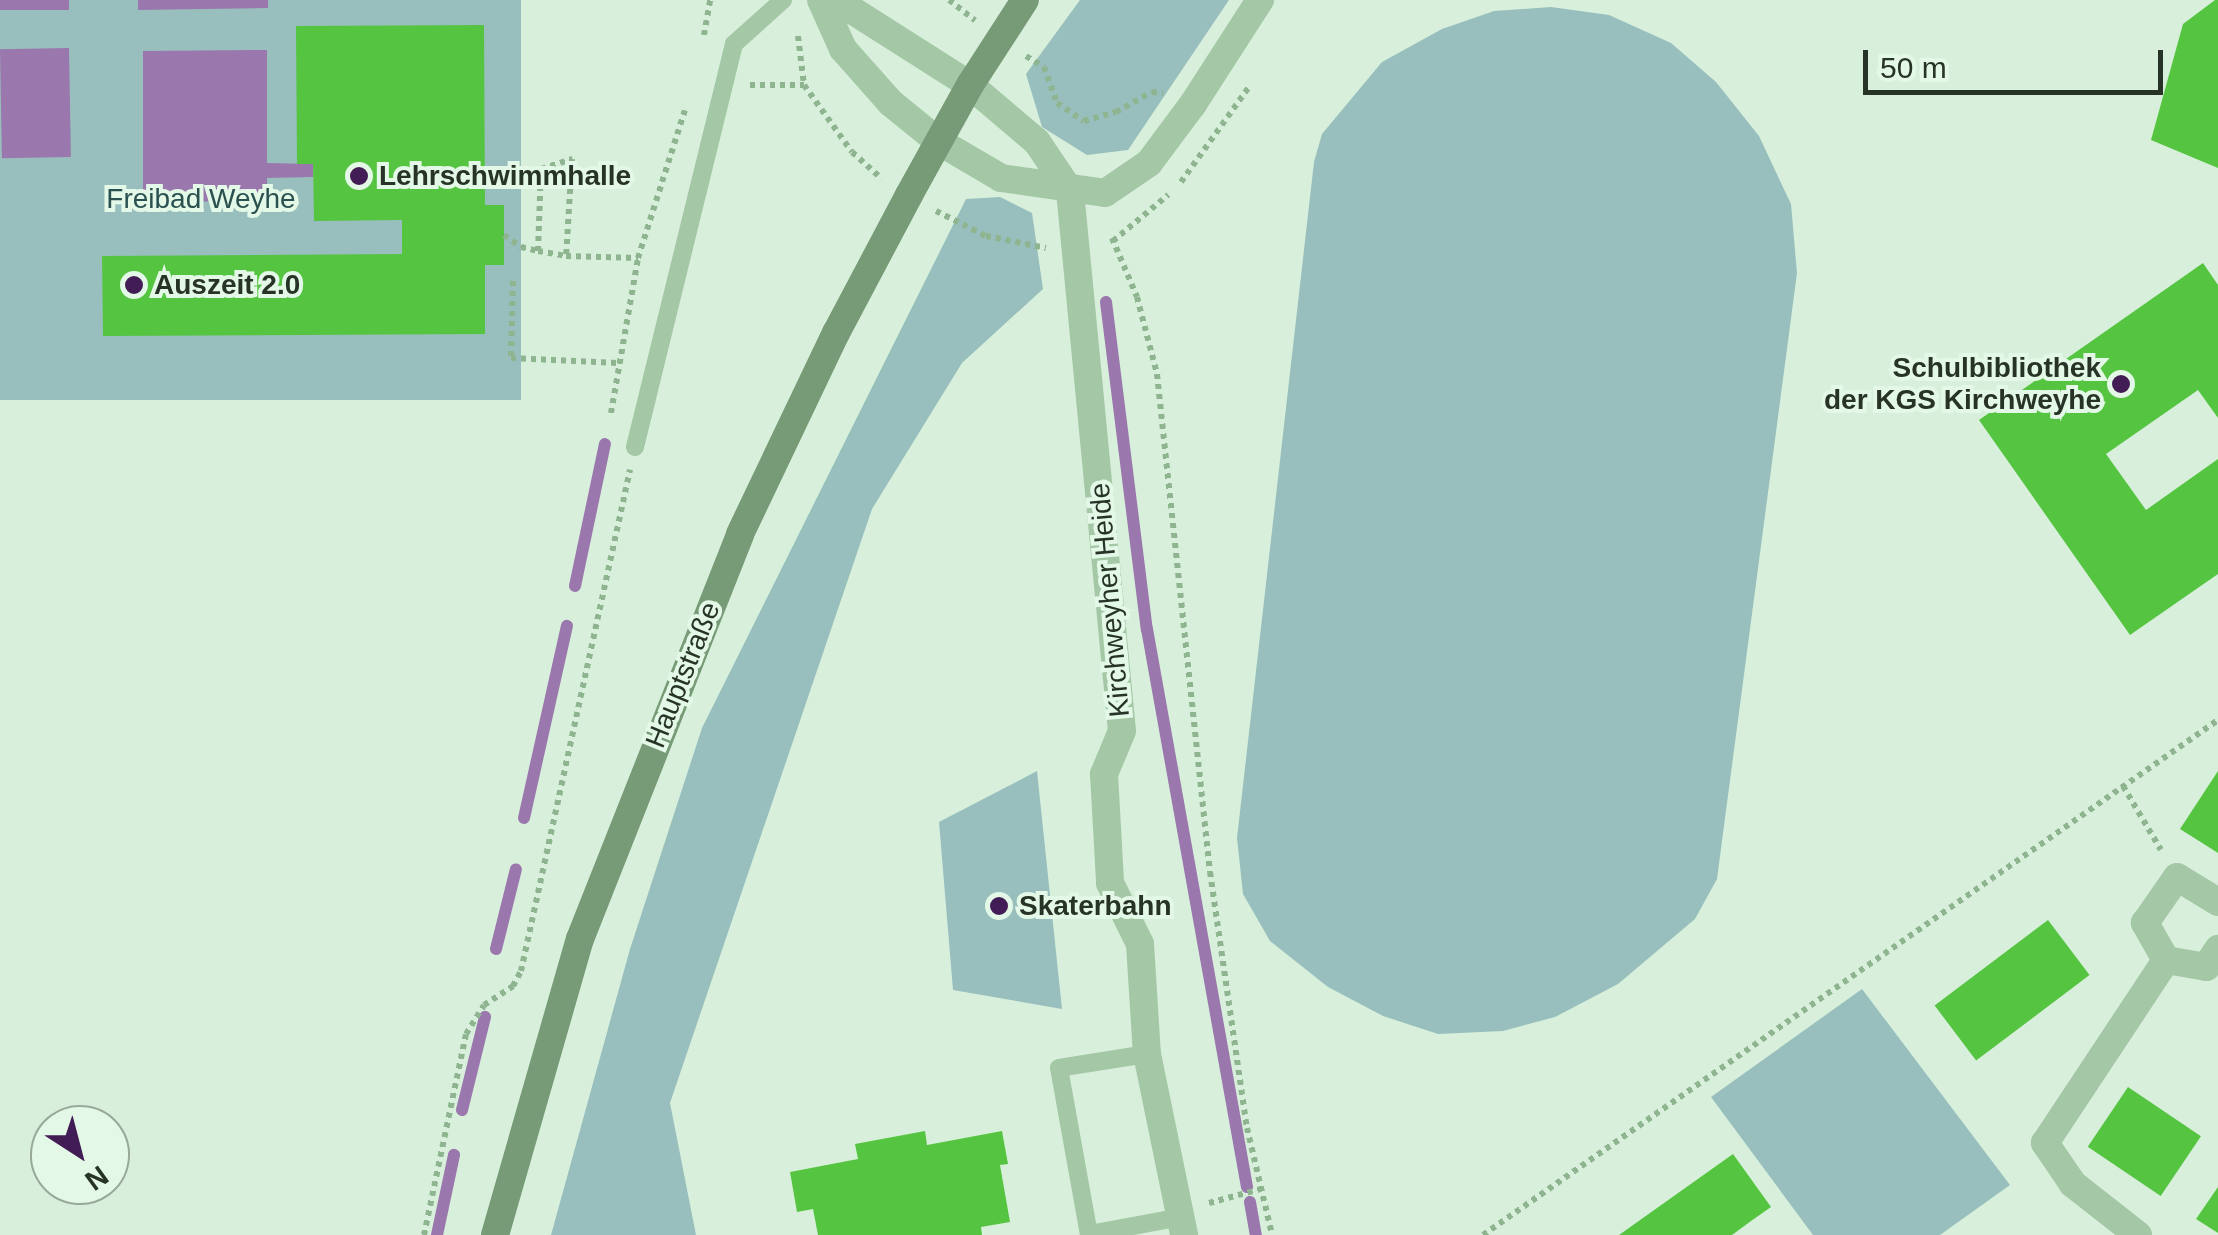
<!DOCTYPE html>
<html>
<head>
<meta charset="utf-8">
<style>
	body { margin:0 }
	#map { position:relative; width:2218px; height:1235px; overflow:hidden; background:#d8f0db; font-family:Arial,sans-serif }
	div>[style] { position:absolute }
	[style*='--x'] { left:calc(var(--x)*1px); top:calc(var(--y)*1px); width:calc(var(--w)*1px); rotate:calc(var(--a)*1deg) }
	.green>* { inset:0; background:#98bfbd; transform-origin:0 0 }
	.water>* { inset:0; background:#9a77ad; transform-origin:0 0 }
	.stream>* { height:12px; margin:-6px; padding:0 6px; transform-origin:6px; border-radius:6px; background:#9a77ad }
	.building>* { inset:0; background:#55c441; transform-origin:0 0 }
	.path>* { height:6px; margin-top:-3px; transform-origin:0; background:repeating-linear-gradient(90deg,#8eb490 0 5px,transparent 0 10px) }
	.service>* { height:18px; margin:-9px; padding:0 9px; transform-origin:9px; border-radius:9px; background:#a4c8a6 }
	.minor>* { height:28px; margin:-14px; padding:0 14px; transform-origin:14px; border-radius:14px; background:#a4c8a6 }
	.secondary>* { height:28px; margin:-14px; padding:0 14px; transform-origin:14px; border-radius:14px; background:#779b76 }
	.dots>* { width:28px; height:28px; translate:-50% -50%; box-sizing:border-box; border:5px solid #e3f8e7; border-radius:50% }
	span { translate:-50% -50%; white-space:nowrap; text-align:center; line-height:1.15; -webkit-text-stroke:8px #e3f8e7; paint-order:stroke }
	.poi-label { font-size:28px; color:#273326; font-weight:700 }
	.left { translate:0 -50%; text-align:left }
	.right { translate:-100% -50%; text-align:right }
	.park-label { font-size:28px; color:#2a5150 }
	.street-label { font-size:28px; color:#273326 }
	.north { position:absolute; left:30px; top:1105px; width:100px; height:100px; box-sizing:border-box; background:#e3f8e7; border:2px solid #98a99a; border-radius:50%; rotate:144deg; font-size:28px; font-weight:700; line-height:40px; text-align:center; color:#273326 }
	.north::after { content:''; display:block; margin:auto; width:35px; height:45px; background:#421c54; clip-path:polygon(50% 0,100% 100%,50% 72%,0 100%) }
	.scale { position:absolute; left:1863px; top:50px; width:300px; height:45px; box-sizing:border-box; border:5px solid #273326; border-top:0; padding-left:12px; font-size:30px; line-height:35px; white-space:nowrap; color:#273326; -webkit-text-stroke:8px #e3f8e7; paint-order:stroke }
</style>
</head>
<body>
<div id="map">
	<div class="green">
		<div style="left:0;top:0;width:521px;height:400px"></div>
		<div style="clip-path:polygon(1080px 0,1229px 0,1128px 150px,1087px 155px,1042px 127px,1026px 74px)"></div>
		<div style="clip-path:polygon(1551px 7px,1609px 15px,1671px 43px,1716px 82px,1759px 136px,1791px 204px,1797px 273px,1717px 879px,1695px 919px,1618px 984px,1555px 1017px,1503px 1031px,1438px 1034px,1383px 1016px,1328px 987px,1270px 941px,1243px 894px,1237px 838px,1314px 162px,1322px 134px,1382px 62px,1442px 29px,1494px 11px)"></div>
		<div style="clip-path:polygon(1000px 197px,1032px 213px,1043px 289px,962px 363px,872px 509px,670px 1103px,696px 1235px,551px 1235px,630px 949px,702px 728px,966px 199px)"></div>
		<div style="clip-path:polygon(1037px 771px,1062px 1009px,953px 990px,939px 822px)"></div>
		<div style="clip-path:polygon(1862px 989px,2010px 1185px,1940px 1235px,1813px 1235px,1711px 1097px)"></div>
	</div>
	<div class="water">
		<div style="left:0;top:0;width:69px;height:10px"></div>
		<div style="clip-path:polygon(138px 0,268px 0,268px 8px,138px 10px)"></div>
		<div style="left:69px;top:48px;width:109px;height:69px;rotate:89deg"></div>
		<div style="clip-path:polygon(267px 50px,267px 163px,313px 164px,313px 177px,267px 178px,267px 201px,143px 202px,143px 51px)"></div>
	</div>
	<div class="stream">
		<div style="--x:1106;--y:302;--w:330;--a:82.9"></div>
		<div style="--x:1147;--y:629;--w:567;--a:79.84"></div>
		<div style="--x:575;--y:586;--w:145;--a:-78.1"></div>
		<div style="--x:524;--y:818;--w:197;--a:-77.4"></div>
		<div style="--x:496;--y:949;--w:82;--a:-76"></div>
		<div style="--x:462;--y:1110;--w:96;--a:-76.1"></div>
		<div style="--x:1250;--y:1202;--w:34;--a:80"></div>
		<div style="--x:437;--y:1235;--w:82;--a:-78"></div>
	</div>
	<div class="building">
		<div style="clip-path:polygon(2215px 0,2218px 0,2218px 168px,2151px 140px,2183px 24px)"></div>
		<div style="clip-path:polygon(484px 25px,485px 205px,504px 205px,504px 265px,485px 265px,485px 334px,103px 336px,102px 256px,402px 254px,402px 220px,314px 221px,313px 164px,297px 164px,296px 26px)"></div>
		<div style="clip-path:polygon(2203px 263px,2218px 285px,2218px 418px,2198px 390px,2106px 454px,2146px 510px,2218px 459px,2218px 574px,2130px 635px,1979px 420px)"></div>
		<div style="clip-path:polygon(2218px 771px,2218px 853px,2180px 829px)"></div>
		<div style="left:2048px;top:920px;width:69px;height:142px;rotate:53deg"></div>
		<div style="left:2128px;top:1087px;width:88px;height:72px;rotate:34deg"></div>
		<div style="clip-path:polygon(925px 1131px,927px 1145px,1002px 1131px,1008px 1164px,1000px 1165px,1010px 1222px,981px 1227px,982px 1235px,818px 1235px,813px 1209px,797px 1212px,790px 1172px,858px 1159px,855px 1144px)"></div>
		<div style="clip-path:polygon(1733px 1154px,1771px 1207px,1751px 1221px,1732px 1235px,1619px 1235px)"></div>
		<div style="clip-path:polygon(2218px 1187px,2218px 1233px,2196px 1219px)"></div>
	</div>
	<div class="path">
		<div style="--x:949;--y:0;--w:33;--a:38"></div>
		<div style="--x:704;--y:35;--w:36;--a:-80"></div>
		<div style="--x:798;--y:36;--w:49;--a:83"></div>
		<div style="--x:804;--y:85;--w:82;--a:54.4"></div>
		<div style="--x:852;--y:152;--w:40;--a:42"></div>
		<div style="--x:1026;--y:56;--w:21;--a:31"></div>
		<div style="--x:1044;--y:67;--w:38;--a:70"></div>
		<div style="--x:1057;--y:103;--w:32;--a:34"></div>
		<div style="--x:1084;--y:121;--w:33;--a:-16"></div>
		<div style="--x:1116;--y:112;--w:41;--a:-29.1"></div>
		<div style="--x:1152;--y:92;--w:11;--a:5"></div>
		<div style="--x:750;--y:85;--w:54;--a:0"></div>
		<div style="--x:1181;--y:182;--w:117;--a:-54.4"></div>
		<div style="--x:936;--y:211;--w:56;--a:26.6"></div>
		<div style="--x:986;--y:236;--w:61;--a:11.3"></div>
		<div style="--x:504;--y:235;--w:21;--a:35"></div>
		<div style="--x:521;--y:247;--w:17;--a:13"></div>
		<div style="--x:538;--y:251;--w:82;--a:-87.9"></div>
		<div style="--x:541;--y:169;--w:33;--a:-18"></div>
		<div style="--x:572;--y:159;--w:97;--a:93.5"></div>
		<div style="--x:1112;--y:238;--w:64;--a:67"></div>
		<div style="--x:1137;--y:297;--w:80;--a:75.4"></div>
		<div style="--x:1157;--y:374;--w:501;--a:83.93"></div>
		<div style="--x:1210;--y:872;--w:259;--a:81.8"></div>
		<div style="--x:1247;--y:1128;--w:110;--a:76.8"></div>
		<div style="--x:1113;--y:241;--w:72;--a:-39.9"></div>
		<div style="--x:538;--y:251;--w:28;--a:10"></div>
		<div style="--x:566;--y:256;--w:72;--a:1.6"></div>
		<div style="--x:513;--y:281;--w:77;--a:91.5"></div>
		<div style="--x:511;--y:358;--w:107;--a:2.7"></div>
		<div style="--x:611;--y:413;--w:157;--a:-80.1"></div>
		<div style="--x:638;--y:258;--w:155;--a:-72.4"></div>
		<div style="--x:2123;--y:786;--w:74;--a:59.3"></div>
		<div style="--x:1209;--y:1203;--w:54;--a:-15.1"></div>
		<div style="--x:424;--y:1235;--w:205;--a:-78.2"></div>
		<div style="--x:466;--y:1034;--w:34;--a:-58"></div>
		<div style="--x:484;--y:1005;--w:35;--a:-33"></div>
		<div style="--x:513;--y:986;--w:17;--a:-62"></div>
		<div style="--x:521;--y:971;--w:513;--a:-77.73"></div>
		<div style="--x:1483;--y:1235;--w:897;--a:-35.02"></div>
	</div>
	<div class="service">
		<div style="--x:635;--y:447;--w:415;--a:-76.2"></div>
		<div style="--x:734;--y:44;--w:66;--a:-41.9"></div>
		<div style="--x:1147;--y:1054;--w:89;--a:171"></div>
		<div style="--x:1059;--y:1068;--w:169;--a:79.8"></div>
		<div style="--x:1089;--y:1234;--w:95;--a:-10.4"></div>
	</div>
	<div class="minor">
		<div style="--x:821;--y:0;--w:54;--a:65.8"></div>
		<div style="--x:843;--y:49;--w:72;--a:48.4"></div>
		<div style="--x:891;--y:103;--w:60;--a:39"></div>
		<div style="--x:938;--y:141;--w:73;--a:30.4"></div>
		<div style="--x:1001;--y:178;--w:105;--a:8.2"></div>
		<div style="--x:1105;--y:193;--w:53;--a:-34.3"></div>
		<div style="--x:1149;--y:163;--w:74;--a:-53.3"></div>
		<div style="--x:1193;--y:104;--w:124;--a:-57.2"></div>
		<div style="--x:836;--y:0;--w:159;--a:32.4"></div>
		<div style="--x:970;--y:85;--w:88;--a:40.4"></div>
		<div style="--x:1037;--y:142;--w:59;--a:56"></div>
		<div style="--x:1070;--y:191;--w:542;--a:84.5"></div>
		<div style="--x:1122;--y:731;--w:47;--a:112.7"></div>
		<div style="--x:1104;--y:774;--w:109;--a:86.8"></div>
		<div style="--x:1110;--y:883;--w:68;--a:63.8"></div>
		<div style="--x:1140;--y:944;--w:110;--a:86.4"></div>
		<div style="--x:1147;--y:1054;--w:185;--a:78.4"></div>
		<div style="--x:2166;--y:960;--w:43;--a:-119.6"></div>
		<div style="--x:2145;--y:923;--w:56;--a:-55.2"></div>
		<div style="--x:2177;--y:877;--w:48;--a:31.4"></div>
		<div style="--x:2166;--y:960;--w:41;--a:9.9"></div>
		<div style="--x:2206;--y:967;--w:22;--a:-56"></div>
		<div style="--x:2138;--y:1235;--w:83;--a:-141.9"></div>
		<div style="--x:2073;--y:1184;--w:50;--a:-124.3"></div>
		<div style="--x:2045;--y:1143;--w:219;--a:-56.5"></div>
	</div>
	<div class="secondary">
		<div style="--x:495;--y:1235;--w:308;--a:-74"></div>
		<div style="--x:580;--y:939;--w:435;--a:-68.4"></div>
		<div style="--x:740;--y:534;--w:223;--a:-64.5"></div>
		<div style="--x:836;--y:333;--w:156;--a:-62.1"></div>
		<div style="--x:909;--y:195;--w:126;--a:-61"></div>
		<div style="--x:970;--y:85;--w:101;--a:-57.1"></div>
	</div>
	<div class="dots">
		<div style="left:359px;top:176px;background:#421c54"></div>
		<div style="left:134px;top:285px;background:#421c54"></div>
		<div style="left:2121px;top:384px;background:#421c54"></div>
		<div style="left:999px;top:906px;background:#421c54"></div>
	</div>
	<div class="poi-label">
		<span class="left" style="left:379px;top:176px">Lehrschwimmhalle</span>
		<span class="left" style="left:154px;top:285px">Auszeit 2.0</span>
		<span class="right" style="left:2101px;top:384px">Schulbibliothek<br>der KGS Kirchweyhe</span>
		<span class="left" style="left:1019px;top:906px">Skaterbahn</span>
	</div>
	<div class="park-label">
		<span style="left:201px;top:199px">Freibad Weyhe</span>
	</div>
	<div class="street-label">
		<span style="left:1110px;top:600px;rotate:-95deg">Kirchweyher Heide</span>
		<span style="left:683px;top:675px;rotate:-68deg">Hauptstraße</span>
	</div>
	<div class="north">N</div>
	<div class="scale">50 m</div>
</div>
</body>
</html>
